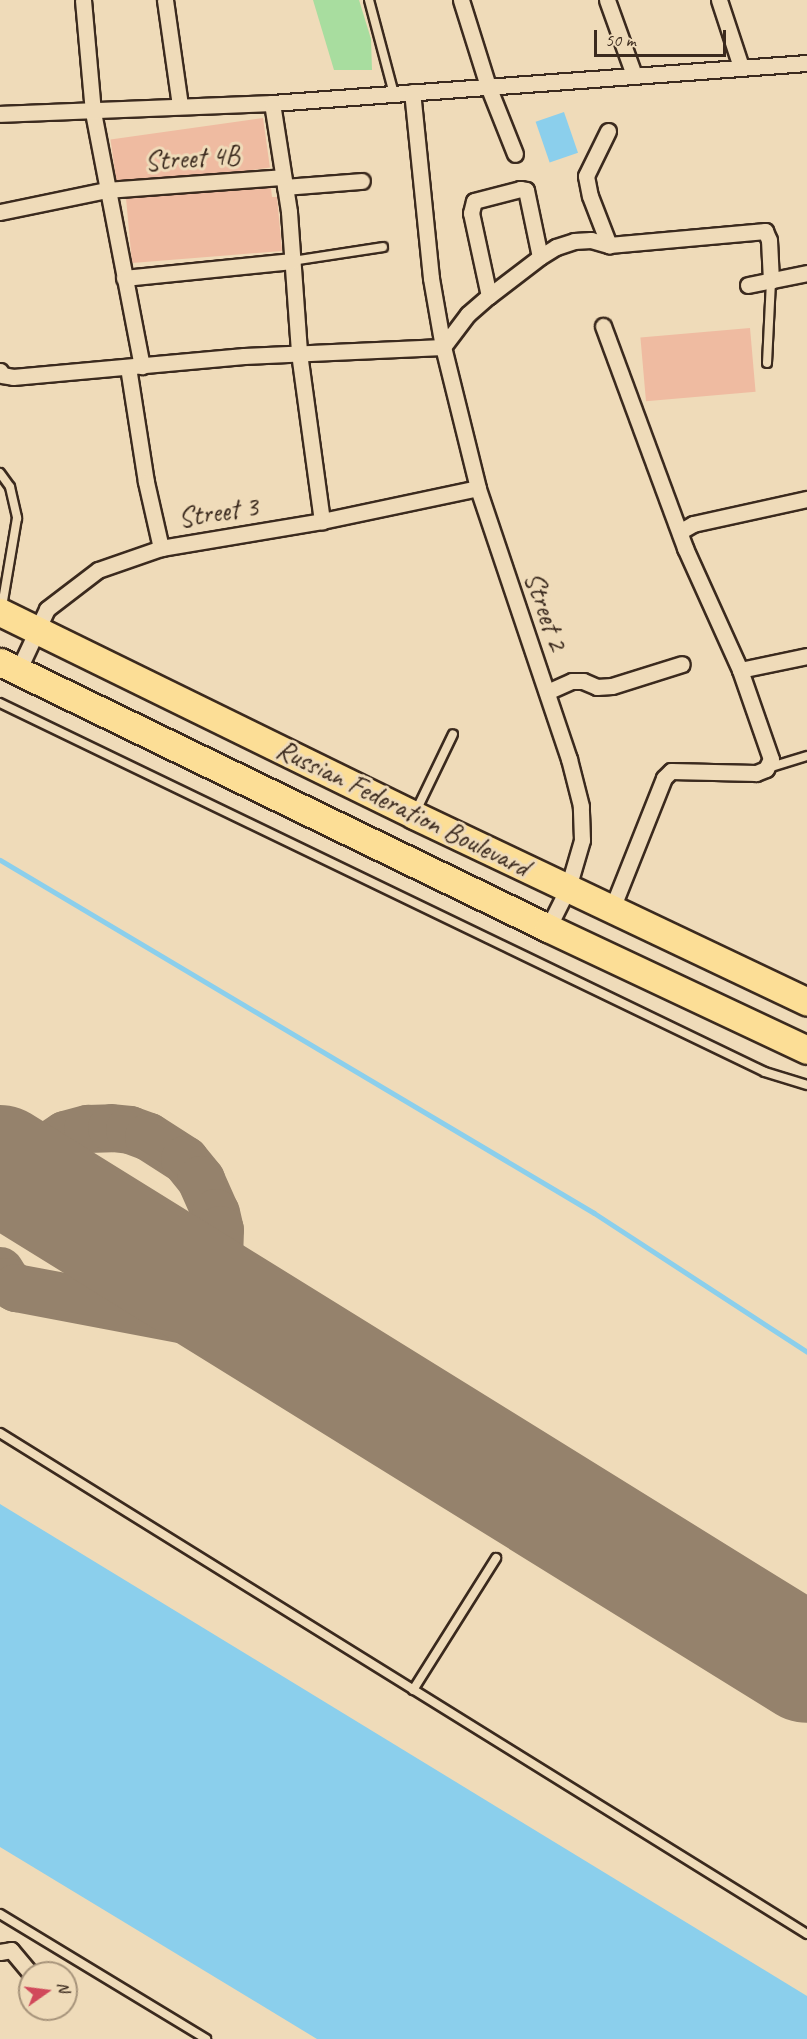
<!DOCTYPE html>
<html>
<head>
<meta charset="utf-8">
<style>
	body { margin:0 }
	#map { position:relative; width:807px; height:2039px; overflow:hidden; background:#efdbb9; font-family:Caveat,sans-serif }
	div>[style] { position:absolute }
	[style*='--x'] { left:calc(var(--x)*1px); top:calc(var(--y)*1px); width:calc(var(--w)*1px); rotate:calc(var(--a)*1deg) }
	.green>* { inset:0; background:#a8dd9f }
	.water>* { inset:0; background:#8bcfec; transform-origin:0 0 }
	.stream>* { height:5px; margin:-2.5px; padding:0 2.5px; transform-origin:2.5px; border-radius:2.5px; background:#8bcfec }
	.taxiway>* { height:48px; margin:-24px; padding:0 24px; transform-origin:24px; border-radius:24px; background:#95826c }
	.runway>* { height:118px; margin:-59px; padding:0 59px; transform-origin:59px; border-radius:59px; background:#95826c }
	.building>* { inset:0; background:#efbba1; transform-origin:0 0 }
	.roads { filter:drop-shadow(2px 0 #3b2a1e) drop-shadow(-2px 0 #3b2a1e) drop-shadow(0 2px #3b2a1e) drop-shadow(0 -2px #3b2a1e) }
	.lane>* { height:8px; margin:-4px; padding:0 4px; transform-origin:4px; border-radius:4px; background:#efdbb9 }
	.street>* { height:15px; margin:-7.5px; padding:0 7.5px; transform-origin:7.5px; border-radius:7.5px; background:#efdbb9 }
	.highway>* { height:27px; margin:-13.5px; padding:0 13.5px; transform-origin:13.5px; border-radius:13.5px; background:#fcde96 }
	span { translate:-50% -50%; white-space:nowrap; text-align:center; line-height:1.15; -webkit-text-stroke:6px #efdbb9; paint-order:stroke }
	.street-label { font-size:28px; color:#3b2a1e }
	.north { position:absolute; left:18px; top:1961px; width:60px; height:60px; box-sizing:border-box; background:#efdbb9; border:2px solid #a7947b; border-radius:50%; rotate:76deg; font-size:16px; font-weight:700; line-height:24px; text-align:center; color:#3b2a1e }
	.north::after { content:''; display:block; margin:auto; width:21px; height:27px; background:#d1495b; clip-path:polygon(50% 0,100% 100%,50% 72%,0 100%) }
	.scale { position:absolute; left:594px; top:30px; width:132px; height:27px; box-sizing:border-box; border:3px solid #3b2a1e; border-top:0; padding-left:8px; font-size:18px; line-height:21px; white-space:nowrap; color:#3b2a1e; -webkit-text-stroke:4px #efdbb9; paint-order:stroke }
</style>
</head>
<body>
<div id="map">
	<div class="green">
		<div style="clip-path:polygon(313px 0,359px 0,371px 39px,372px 70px,334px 70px)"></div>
	</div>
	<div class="water">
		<div style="left:564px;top:112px;width:43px;height:30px;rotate:71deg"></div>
		<div style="clip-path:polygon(0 1504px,807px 1996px,807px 2039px,317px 2039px,0 1847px)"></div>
	</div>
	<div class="stream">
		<div style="--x:0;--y:860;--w:691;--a:30.72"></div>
		<div style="--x:594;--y:1213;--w:254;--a:33.1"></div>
	</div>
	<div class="taxiway">
		<div style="--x:0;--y:1208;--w:38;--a:-65"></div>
		<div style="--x:16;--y:1174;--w:16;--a:-52"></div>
		<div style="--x:26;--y:1161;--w:47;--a:-33.7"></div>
		<div style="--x:65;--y:1135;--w:24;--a:-15"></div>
		<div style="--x:88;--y:1129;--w:24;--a:-2"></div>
		<div style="--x:112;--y:1128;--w:18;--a:6"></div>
		<div style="--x:130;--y:1130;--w:20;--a:20"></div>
		<div style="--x:149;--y:1137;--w:43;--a:32.6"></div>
		<div style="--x:185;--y:1160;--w:26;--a:51"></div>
		<div style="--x:201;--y:1180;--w:36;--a:66"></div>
		<div style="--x:216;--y:1213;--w:17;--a:77"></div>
		<div style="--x:220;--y:1230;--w:28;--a:92"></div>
		<div style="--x:219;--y:1258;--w:18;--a:71"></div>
		<div style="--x:225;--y:1275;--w:74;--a:50.5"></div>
		<div style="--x:0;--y:1271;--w:13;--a:58"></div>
		<div style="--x:7;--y:1282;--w:11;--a:34"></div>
		<div style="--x:16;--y:1288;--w:193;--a:10.7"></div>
		<div style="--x:206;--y:1324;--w:84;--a:13"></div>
	</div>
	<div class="runway">
		<div style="--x:0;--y:1164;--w:949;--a:31.78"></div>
	</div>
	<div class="building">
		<div style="left:263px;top:118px;width:50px;height:154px;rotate:82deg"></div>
		<div style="clip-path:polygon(271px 188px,272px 197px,277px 197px,282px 251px,132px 263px,126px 198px)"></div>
		<div style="left:750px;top:328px;width:64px;height:110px;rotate:85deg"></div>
	</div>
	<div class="roads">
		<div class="lane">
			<div style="--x:369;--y:0;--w:97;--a:75.1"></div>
			<div style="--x:292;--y:261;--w:92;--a:-8.7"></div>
			<div style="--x:767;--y:363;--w:82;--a:-87.2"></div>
			<div style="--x:0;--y:473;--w:17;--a:54"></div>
			<div style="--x:10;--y:487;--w:32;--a:77"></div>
			<div style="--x:17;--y:518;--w:90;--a:99.6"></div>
			<div style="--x:0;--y:703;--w:849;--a:25.75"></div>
			<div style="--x:765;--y:1072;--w:44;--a:17.2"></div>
			<div style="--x:768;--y:768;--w:41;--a:-17.1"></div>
			<div style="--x:416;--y:811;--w:85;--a:-64.3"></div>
			<div style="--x:0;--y:1433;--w:950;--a:31.83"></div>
			<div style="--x:413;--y:1690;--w:156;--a:-57.8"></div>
			<div style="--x:0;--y:1914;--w:241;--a:31.2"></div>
		</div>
		<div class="street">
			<div style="--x:83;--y:0;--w:112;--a:84.9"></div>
			<div style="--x:93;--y:112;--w:259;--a:79.1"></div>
			<div style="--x:165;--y:0;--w:107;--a:81.9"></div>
			<div style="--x:461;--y:0;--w:90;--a:72.6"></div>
			<div style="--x:488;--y:86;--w:73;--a:68.3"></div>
			<div style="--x:607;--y:0;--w:80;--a:70.2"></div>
			<div style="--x:719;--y:0;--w:71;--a:71.8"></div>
			<div style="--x:272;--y:103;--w:110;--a:81.1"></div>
			<div style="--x:289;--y:212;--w:141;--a:85.9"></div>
			<div style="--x:299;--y:353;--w:170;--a:82.2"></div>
			<div style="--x:0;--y:114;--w:272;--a:-2.3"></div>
			<div style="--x:272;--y:103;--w:536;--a:-4.28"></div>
			<div style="--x:608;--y:131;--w:50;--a:116.1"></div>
			<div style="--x:586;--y:176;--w:20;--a:79"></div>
			<div style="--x:590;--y:196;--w:53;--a:68.8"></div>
			<div style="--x:285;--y:187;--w:77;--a:-4.5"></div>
			<div style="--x:0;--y:212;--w:108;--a:-11.7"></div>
			<div style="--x:106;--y:190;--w:176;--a:-4.2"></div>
			<div style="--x:124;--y:278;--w:169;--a:-5.8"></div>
			<div style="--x:748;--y:285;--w:60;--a:-11.5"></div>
			<div style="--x:489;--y:296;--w:85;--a:-102.2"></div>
			<div style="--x:471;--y:213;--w:12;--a:-76"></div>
			<div style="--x:474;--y:201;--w:48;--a:-14.6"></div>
			<div style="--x:520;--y:189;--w:6;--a:9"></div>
			<div style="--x:526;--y:190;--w:68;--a:78.2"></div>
			<div style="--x:603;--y:326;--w:237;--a:69.7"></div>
			<div style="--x:685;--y:548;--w:134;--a:65.7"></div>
			<div style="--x:740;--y:670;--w:94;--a:70.8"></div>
			<div style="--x:771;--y:759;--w:11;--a:117"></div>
			<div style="--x:766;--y:769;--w:11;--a:158"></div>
			<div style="--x:756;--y:773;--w:85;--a:-178.7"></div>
			<div style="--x:671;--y:771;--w:10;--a:135"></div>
			<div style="--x:664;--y:778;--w:141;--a:111.7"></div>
			<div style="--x:128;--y:367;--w:116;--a:81.1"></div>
			<div style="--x:146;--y:482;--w:68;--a:77.2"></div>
			<div style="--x:0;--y:371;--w:4;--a:63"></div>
			<div style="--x:2;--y:375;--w:11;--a:10"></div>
			<div style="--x:13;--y:377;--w:232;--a:-5.2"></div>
			<div style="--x:244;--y:356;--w:199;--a:-2.6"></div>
			<div style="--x:443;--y:347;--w:70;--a:-99.9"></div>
			<div style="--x:431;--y:278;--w:187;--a:-95.8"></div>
			<div style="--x:681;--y:531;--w:14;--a:-30"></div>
			<div style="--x:693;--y:524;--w:117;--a:-12.4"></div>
			<div style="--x:740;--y:670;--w:68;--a:-11.8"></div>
			<div style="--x:18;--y:671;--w:68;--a:-64.9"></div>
			<div style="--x:47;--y:609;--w:64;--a:-37.4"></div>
			<div style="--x:98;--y:570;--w:67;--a:-19.2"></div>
			<div style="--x:161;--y:548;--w:163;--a:-9.5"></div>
			<div style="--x:322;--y:521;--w:159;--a:-11.9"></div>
			<div style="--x:547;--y:692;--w:27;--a:-24"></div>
			<div style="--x:572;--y:681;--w:11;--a:0"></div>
			<div style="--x:583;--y:681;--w:15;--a:23"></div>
			<div style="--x:597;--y:687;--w:15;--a:-4"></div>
			<div style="--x:612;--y:686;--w:73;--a:-17.4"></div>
			<div style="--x:548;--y:928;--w:45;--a:-63.4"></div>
			<div style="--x:568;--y:888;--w:50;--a:-73.7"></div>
			<div style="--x:582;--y:840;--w:34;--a:-92"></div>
			<div style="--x:581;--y:806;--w:49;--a:-104.3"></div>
			<div style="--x:569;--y:759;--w:286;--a:-108.6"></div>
			<div style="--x:478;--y:488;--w:145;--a:-103.9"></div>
			<div style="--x:443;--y:347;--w:41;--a:-52.9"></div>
			<div style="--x:468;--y:314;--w:28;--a:-41"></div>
			<div style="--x:489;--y:296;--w:64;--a:-37.4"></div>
			<div style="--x:540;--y:257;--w:19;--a:-32"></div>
			<div style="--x:556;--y:247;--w:19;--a:-18"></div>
			<div style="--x:574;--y:241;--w:17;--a:-3"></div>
			<div style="--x:591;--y:240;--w:19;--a:16"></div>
			<div style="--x:609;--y:245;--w:157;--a:-5.1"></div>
			<div style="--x:765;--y:231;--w:10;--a:66"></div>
			<div style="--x:769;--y:240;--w:41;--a:87.2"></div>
			<div style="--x:0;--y:1952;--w:11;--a:-10"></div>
			<div style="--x:11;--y:1950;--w:30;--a:50"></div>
		</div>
		<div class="highway">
			<div style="--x:0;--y:612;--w:461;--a:26.1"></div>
			<div style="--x:414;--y:815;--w:435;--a:25.4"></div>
			<div style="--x:0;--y:662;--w:609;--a:25.89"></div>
			<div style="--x:548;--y:928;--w:286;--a:25.2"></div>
		</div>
	</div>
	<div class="street-label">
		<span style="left:192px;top:158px;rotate:-4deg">Street 4B</span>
		<span style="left:218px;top:512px;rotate:-9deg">Street 3</span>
		<span style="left:546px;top:611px;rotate:71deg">Street 2</span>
		<span style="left:403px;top:808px;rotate:26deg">Russian Federation Boulevard</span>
	</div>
	<div class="north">N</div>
	<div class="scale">50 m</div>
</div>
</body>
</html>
